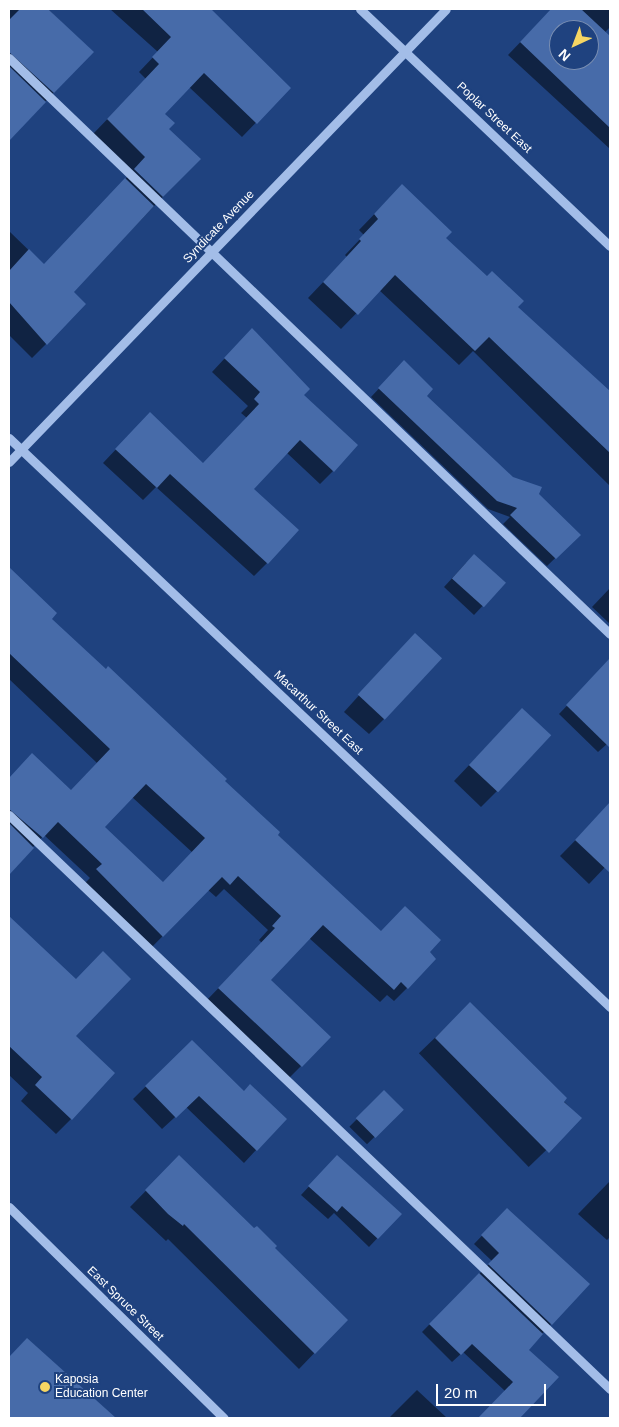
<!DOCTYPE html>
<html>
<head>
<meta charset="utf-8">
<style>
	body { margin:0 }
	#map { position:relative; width:619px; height:1427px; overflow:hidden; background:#1f427f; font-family:Helvetica,sans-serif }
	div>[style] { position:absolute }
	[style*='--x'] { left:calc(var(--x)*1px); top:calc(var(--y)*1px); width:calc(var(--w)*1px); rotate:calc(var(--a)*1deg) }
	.shadow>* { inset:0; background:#0007; transform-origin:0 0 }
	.building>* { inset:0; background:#476ba9; transform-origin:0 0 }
	.minor>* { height:9px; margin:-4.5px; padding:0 4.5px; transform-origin:4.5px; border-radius:4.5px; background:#a3bde8 }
	.dots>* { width:14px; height:14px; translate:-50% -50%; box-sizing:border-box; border:2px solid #1f427f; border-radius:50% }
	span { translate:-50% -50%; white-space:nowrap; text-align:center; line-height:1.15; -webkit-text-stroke:4px #1f427f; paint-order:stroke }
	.street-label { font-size:12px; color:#fff }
	.poi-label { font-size:12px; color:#fff }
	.left { translate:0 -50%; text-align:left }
	.frame { position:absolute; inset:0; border:10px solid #fff; pointer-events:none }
	.north { position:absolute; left:549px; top:20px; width:50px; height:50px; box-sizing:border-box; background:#1f427f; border:1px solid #798eb2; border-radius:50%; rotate:223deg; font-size:14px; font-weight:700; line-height:20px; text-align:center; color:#fff }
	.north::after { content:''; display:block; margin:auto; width:18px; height:22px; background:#f6d663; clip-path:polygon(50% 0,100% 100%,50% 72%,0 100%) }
	.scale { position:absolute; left:436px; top:1384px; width:110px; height:22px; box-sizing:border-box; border:2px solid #fff; border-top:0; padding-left:6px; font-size:15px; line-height:18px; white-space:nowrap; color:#fff; -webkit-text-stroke:4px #1f427f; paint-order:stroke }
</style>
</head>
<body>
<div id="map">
	<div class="shadow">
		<div style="clip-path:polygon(9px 9px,48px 9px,92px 52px,9px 140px)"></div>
		<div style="clip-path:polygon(110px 9px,207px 9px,289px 88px,242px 137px,189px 87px,163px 114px,167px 129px,199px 159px,72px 292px,46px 344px,32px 358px,9px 335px,9px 231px,44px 265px,132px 172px,93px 134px,146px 79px,139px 72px,158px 52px)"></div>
		<div style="clip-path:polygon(evenodd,552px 9px,610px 9px,610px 27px,591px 47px,610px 66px,610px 149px,508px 55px,552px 9px,559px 30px,589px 30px,589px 60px,559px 60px,559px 30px)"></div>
		<div style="clip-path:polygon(387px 201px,444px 238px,610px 395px,610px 486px,473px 351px,459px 365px,379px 290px,341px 329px,308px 298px,347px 257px,345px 255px,364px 235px,359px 230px)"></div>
		<div style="clip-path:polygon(239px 343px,302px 395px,333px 471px,320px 484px,287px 453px,252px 489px,267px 563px,254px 576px,156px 487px,143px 500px,103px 463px,137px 427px,203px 464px,247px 418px,241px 413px,248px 406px,212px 372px)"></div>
		<div style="clip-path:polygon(404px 362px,425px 396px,512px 478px,538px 494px,579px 535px,547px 566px,503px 524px,510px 517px,488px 509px,371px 397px)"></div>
		<div style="clip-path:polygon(466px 563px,504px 583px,474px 615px,444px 587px)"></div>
		<div style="clip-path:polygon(evenodd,9px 569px,55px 613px,50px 619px,381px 933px,428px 952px,407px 988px,394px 1001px,387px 995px,380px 1002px,309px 938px,269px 981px,301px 1066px,288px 1079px,205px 1002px,262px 943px,259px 940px,268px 930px,224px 889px,216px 897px,208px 890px,149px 950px,84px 884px,90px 878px,44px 835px,9px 873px,9px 779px,32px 755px,71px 791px,97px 763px,9px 679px,9px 569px,132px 797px,193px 853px,163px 883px,103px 827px,132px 797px)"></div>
		<div style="clip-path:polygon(610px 588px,610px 624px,592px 607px)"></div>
		<div style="clip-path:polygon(400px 650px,385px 718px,369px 734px,344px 712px)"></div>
		<div style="clip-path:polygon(604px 667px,610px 673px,610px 747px,607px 744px,598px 752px,559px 714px)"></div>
		<div style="clip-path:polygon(507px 725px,497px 791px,481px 807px,454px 781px)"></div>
		<div style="clip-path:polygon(605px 810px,610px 815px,610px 862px,589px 884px,560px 856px)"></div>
		<div style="clip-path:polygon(9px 917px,76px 981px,71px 1119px,56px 1134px,21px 1101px,28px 1093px,9px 1075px)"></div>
		<div style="left:470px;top:1004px;width:158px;height:71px;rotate:46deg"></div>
		<div style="clip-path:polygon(192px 1041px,244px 1093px,285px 1119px,244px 1163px,186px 1107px,162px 1129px,133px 1099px)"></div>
		<div style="left:384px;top:1092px;width:25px;height:49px;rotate:45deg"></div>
		<div style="clip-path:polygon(179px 1157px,346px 1320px,299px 1369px,168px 1239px,166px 1241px,130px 1207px)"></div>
		<div style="clip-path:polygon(329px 1165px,400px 1214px,369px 1247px,334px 1213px,328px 1219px,301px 1195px)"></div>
		<div style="clip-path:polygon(610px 1181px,610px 1237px,607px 1240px,578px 1214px)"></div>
		<div style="clip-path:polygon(499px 1218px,551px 1324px,527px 1350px,557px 1377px,518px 1418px,509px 1418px,494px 1403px,505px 1391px,463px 1352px,452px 1362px,422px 1332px,492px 1261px,474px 1244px)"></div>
		<div style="clip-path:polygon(27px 1339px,114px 1418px,9px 1418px,9px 1358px)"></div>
		<div style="clip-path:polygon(417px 1390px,447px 1418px,389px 1418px)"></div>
	</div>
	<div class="building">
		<div style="clip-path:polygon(20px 9px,48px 9px,94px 52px,54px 93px,9px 52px,9px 20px)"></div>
		<div style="clip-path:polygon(142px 9px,211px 9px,291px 88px,257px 124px,204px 73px,165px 114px,175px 123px,169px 129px,201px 159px,163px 197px,134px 169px,145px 157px,107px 119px,159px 64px,152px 57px,171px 37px)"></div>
		<div style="clip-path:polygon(evenodd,551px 9px,581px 9px,610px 36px,610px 128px,520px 42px,551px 9px,559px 30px,589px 30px,589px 60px,559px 60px,559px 30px)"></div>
		<div style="clip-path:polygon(9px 66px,46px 102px,9px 141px)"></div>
		<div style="clip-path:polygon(125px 178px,154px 206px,74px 292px,86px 304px,47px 345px,9px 302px,9px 271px,29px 249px,44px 264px)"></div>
		<div style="clip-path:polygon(402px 184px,452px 232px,446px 238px,487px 276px,492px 271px,524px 301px,518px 307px,610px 391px,610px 453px,489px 337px,475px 351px,395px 275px,358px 315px,323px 282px,361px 241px,359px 239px,378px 219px,374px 214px)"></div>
		<div style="clip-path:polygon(252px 328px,310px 389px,304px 395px,358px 445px,334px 472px,300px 440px,254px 489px,299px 530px,268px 564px,170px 474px,157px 488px,115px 449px,150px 412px,203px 463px,259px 404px,254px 399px,260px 392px,224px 358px)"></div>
		<div style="clip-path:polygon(404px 360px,433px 389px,427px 396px,513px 477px,542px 487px,539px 494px,581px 535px,556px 559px,510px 515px,517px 508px,497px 501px,378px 388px)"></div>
		<div style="left:474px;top:554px;width:43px;height:33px;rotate:42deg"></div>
		<div style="clip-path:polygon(evenodd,9px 567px,57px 613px,52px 619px,106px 669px,108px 666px,227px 779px,225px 781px,280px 832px,278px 835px,381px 931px,405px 906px,441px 940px,430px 952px,436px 959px,408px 989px,401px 982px,394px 990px,323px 925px,271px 980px,331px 1037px,302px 1067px,218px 988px,275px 928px,272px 926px,281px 916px,238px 876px,230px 885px,222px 877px,163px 937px,96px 869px,102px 864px,58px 822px,43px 838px,9px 809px,9px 778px,32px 753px,71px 790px,110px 749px,9px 653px,9px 567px,146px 784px,205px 838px,163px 882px,105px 827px,146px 784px)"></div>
		<div style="left:415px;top:633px;width:37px;height:84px;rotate:43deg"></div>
		<div style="clip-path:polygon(610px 658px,610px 748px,566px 705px)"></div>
		<div style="left:522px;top:708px;width:40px;height:78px;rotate:43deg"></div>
		<div style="clip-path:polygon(610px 802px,610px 873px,575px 840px)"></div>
		<div style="clip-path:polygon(9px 823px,34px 848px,9px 875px)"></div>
		<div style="clip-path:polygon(9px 916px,76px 979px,103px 951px,131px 979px,76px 1036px,115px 1073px,72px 1120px,35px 1085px,42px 1077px,9px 1046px)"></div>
		<div style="clip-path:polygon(470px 1002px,567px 1098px,564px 1102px,582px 1118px,549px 1153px,435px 1038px)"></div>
		<div style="clip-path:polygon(192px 1040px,244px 1091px,250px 1084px,287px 1119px,257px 1151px,199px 1096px,176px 1118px,145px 1086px)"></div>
		<div style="left:384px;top:1090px;width:28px;height:40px;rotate:45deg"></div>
		<div style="clip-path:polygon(179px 1155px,254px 1228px,257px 1226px,277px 1246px,275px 1248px,348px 1320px,315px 1354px,184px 1224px,183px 1226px,168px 1214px,145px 1190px)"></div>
		<div style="clip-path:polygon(337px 1155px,402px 1214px,378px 1239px,342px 1206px,337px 1212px,308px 1186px)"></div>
		<div style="clip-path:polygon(507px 1208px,590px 1284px,552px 1325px,488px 1264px,499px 1253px,481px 1235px)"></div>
		<div style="clip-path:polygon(479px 1273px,543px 1334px,529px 1350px,559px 1377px,520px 1418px,478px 1418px,513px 1382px,472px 1344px,461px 1355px,429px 1324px)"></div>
		<div style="clip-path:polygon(27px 1338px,116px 1418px,9px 1418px,9px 1357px)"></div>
	</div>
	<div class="minor">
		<div style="--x:360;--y:9;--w:344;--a:43.5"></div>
		<div style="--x:9;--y:58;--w:832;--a:43.78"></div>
		<div style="--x:9;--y:438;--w:828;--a:43.43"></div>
		<div style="--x:9;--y:462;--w:629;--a:-46.03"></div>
		<div style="--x:9;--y:815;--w:831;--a:43.68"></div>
		<div style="--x:9;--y:1207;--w:301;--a:44.5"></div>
	</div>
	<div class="dots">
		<div style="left:45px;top:1387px;background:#f6d663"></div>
	</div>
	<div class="street-label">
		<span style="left:494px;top:118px;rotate:43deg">Poplar Street East</span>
		<span style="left:219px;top:227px;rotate:-46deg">Syndicate Avenue</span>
		<span style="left:318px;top:713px;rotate:43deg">Macarthur Street East</span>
		<span style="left:125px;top:1304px;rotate:44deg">East Spruce Street</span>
	</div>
	<div class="poi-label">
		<span class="left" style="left:55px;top:1387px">Kaposia<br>Education Center</span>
	</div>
	<div class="frame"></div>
	<div class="north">N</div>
	<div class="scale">20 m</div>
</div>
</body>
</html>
